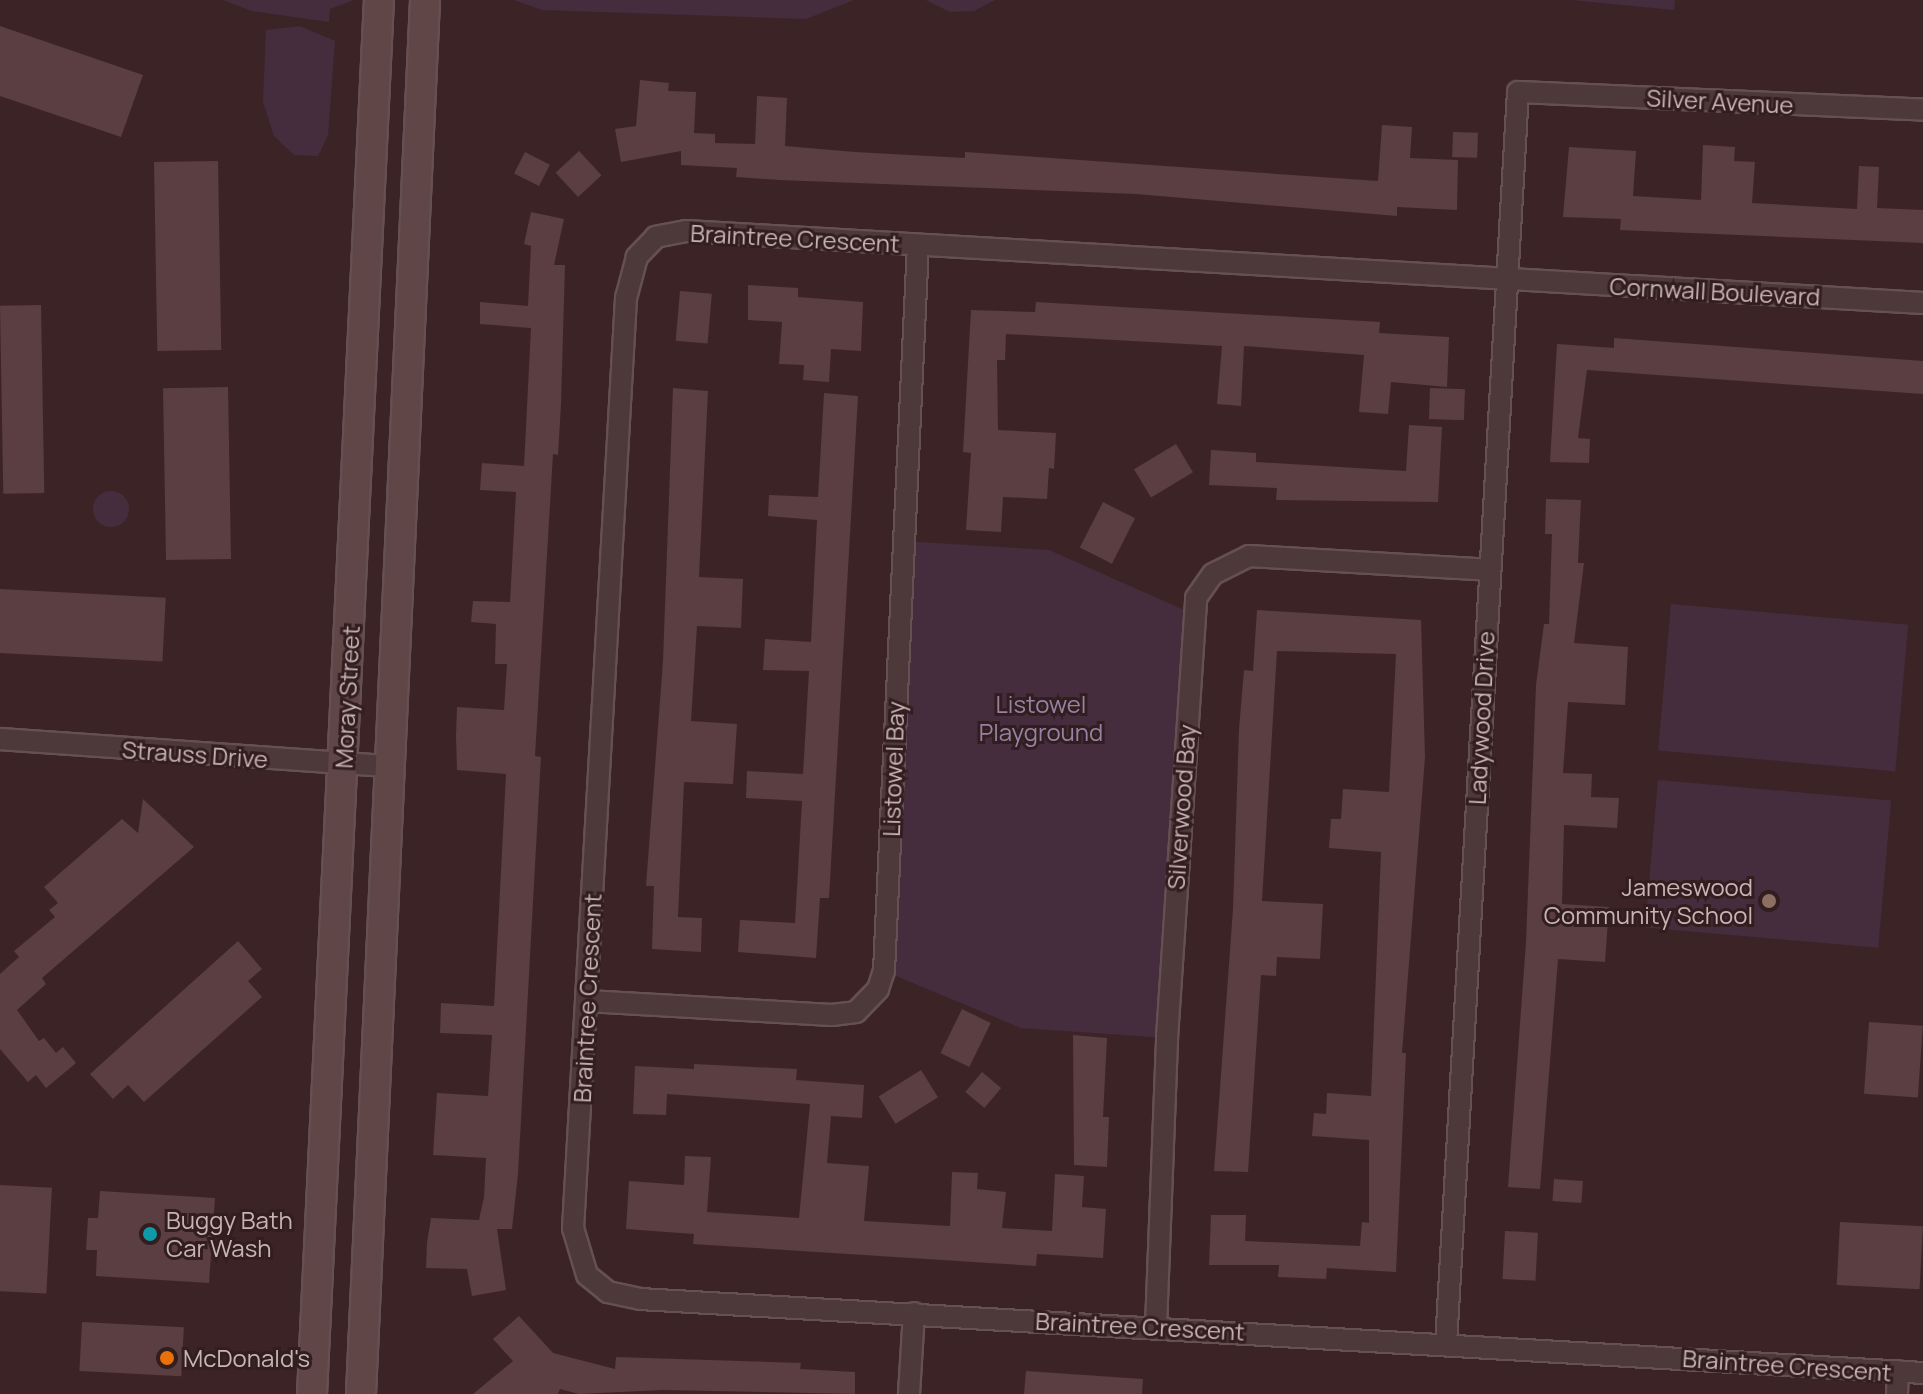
<!DOCTYPE html>
<html>
<head>
<meta charset="utf-8">
<style>
	body { margin:0 }
	#map { position:relative; width:1923px; height:1394px; overflow:hidden; background:#3c2426; font-family:Manrope,sans-serif }
	div>[style] { position:absolute }
	[style*='--x'] { left:calc(var(--x)*1px); top:calc(var(--y)*1px); width:calc(var(--w)*1px); rotate:calc(var(--a)*1deg) }
	.green>* { inset:0; background:#452d3d; transform-origin:0 0 }
	.round { border-radius:50% }
	.building>* { inset:0; background:#5a3e41; transform-origin:0 0 }
	.roads { filter:drop-shadow(2px 0 #655052) drop-shadow(-2px 0 #655052) drop-shadow(0 2px #655052) drop-shadow(0 -2px #655052) }
	.street>* { height:20px; margin:-10px; padding:0 10px; transform-origin:10px; border-radius:10px; background:#4d383a }
	.secondary>* { height:28px; margin:-14px; padding:0 14px; transform-origin:14px; border-radius:14px; background:#604647 }
	.dots>* { width:22px; height:22px; translate:-50% -50%; box-sizing:border-box; border:4px solid #321d1f; border-radius:50% }
	span { translate:-50% -50%; white-space:nowrap; text-align:center; line-height:1.15; -webkit-text-stroke:6px #321d1f; paint-order:stroke }
	.street-label { font-size:24px; color:#c8b3b5 }
	.park-label { font-size:24px; color:#9681a7 }
	.poi-label { font-size:24px; color:#c8b3b5 }
	.right { translate:-100% -50%; text-align:right }
	.left { translate:0 -50%; text-align:left }
</style>
</head>
<body>
<div id="map">
	<div class="green">
		<div style="clip-path:polygon(223px 0,354px 0,330px 9px,329px 22px,252px 11px)"></div>
		<div style="clip-path:polygon(514px 0,854px 0,806px 19px,542px 10px)"></div>
		<div style="clip-path:polygon(926px 0,995px 0,974px 11px,950px 12px)"></div>
		<div style="clip-path:polygon(1571px 0,1675px 0,1674px 10px)"></div>
		<div style="clip-path:polygon(300px 26px,335px 41px,328px 135px,318px 156px,294px 155px,274px 136px,263px 102px,266px 30px)"></div>
		<div class="round" style="left:93px;top:491px;width:36px;height:36px"></div>
		<div style="clip-path:polygon(902px 541px,1049px 550px,1193px 614px,1167px 1038px,1021px 1028px,884px 971px)"></div>
		<div style="left:1671px;top:604px;width:238px;height:147px;rotate:5deg"></div>
		<div style="left:1658px;top:780px;width:234px;height:148px;rotate:5deg"></div>
	</div>
	<div class="building">
		<div style="clip-path:polygon(0 26px,143px 75px,121px 137px,0 96px)"></div>
		<div style="clip-path:polygon(640px 80px,669px 83px,668px 91px,696px 92px,694px 133px,715px 134px,715px 143px,755px 144px,757px 96px,787px 98px,785px 146px,855px 152px,965px 158px,965px 152px,1378px 181px,1382px 125px,1412px 127px,1410px 158px,1458px 160px,1457px 210px,1397px 207px,1397px 216px,1136px 194px,780px 180px,736px 177px,737px 168px,681px 165px,681px 151px,621px 162px,615px 129px,636px 126px)"></div>
		<div style="left:1453px;top:132px;width:25px;height:25px;rotate:2deg"></div>
		<div style="clip-path:polygon(1703px 145px,1735px 147px,1734px 161px,1755px 162px,1752px 203px,1857px 209px,1859px 166px,1879px 167px,1877px 208px,1923px 210px,1923px 243px,1620px 230px,1621px 219px,1563px 217px,1569px 147px,1636px 151px,1633px 196px,1701px 200px)"></div>
		<div style="left:579px;top:151px;width:33px;height:32px;rotate:47deg"></div>
		<div style="left:525px;top:152px;width:28px;height:24px;rotate:27deg"></div>
		<div style="left:218px;top:161px;width:189px;height:64px;rotate:89deg"></div>
		<div style="clip-path:polygon(531px 212px,564px 219px,554px 265px,565px 265px,561px 404px,558px 455px,553px 454px,535px 756px,541px 757px,518px 1174px,512px 1229px,497px 1229px,506px 1290px,472px 1296px,467px 1269px,426px 1268px,427px 1243px,431px 1218px,479px 1220px,484px 1197px,486px 1158px,433px 1155px,437px 1093px,488px 1096px,492px 1035px,440px 1033px,441px 1003px,494px 1006px,506px 774px,457px 770px,456px 736px,457px 707px,504px 710px,507px 664px,495px 664px,496px 624px,471px 622px,473px 601px,510px 602px,516px 492px,480px 490px,482px 463px,524px 466px,531px 328px,480px 324px,480px 302px,528px 306px,531px 246px,524px 244px)"></div>
		<div style="clip-path:polygon(748px 285px,798px 288px,798px 297px,863px 302px,861px 351px,831px 349px,829px 382px,803px 380px,804px 365px,779px 364px,782px 322px,748px 320px)"></div>
		<div style="left:680px;top:291px;width:32px;height:50px;rotate:5deg"></div>
		<div style="clip-path:polygon(1036px 302px,1380px 322px,1379px 333px,1449px 337px,1447px 387px,1391px 382px,1388px 414px,1359px 412px,1364px 355px,1244px 346px,1241px 406px,1217px 404px,1222px 346px,1006px 334px,1005px 360px,997px 360px,998px 430px,1056px 433px,1054px 469px,1049px 468px,1047px 499px,1003px 497px,1001px 532px,966px 530px,971px 453px,963px 452px,971px 310px,1035px 312px)"></div>
		<div style="left:41px;top:305px;width:188px;height:41px;rotate:89deg"></div>
		<div style="clip-path:polygon(1614px 338px,1923px 361px,1923px 394px,1587px 370px,1578px 438px,1590px 439px,1589px 463px,1550px 462px,1557px 344px,1614px 348px)"></div>
		<div style="left:228px;top:387px;width:172px;height:65px;rotate:89deg"></div>
		<div style="clip-path:polygon(673px 388px,708px 391px,699px 577px,743px 579px,741px 628px,697px 626px,691px 721px,737px 724px,733px 784px,684px 782px,678px 917px,702px 918px,701px 952px,652px 949px,654px 886px,646px 886px,663px 661px)"></div>
		<div style="left:1430px;top:388px;width:35px;height:31px;rotate:2deg"></div>
		<div style="clip-path:polygon(824px 393px,858px 396px,829px 898px,820px 898px,816px 958px,738px 952px,740px 920px,795px 923px,802px 801px,746px 798px,747px 771px,803px 774px,809px 671px,763px 670px,765px 639px,811px 642px,817px 520px,768px 516px,769px 495px,818px 497px)"></div>
		<div style="clip-path:polygon(1409px 425px,1442px 427px,1438px 502px,1276px 500px,1277px 488px,1209px 485px,1211px 450px,1256px 453px,1256px 462px,1406px 471px)"></div>
		<div style="left:1176px;top:444px;width:33px;height:49px;rotate:59deg"></div>
		<div style="clip-path:polygon(1546px 499px,1581px 500px,1578px 563px,1584px 563px,1574px 643px,1628px 647px,1625px 705px,1568px 702px,1563px 773px,1592px 774px,1591px 797px,1619px 798px,1617px 828px,1564px 825px,1562px 904px,1609px 907px,1605px 962px,1558px 959px,1540px 1189px,1508px 1187px,1526px 942px,1536px 685px,1544px 624px,1549px 624px,1552px 534px,1545px 534px)"></div>
		<div style="left:1103px;top:502px;width:36px;height:51px;rotate:27deg"></div>
		<div style="left:0;top:589px;width:166px;height:64px;rotate:3deg"></div>
		<div style="clip-path:polygon(1257px 610px,1421px 620px,1425px 757px,1402px 1053px,1406px 1053px,1396px 1272px,1327px 1268px,1326px 1279px,1278px 1277px,1279px 1265px,1209px 1265px,1211px 1215px,1246px 1215px,1245px 1241px,1360px 1246px,1362px 1222px,1369px 1223px,1369px 1140px,1312px 1136px,1314px 1113px,1326px 1114px,1327px 1093px,1371px 1096px,1381px 852px,1329px 848px,1331px 819px,1341px 819px,1343px 789px,1389px 792px,1396px 654px,1277px 651px,1262px 901px,1323px 904px,1320px 959px,1277px 957px,1276px 976px,1261px 975px,1248px 1172px,1214px 1171px,1233px 909px,1239px 729px,1244px 670px,1253px 671px)"></div>
		<div style="clip-path:polygon(143px 799px,194px 847px,42px 978px,46px 984px,17px 1010px,39px 1041px,44px 1038px,56px 1053px,63px 1047px,76px 1063px,46px 1088px,36px 1075px,28px 1082px,0 1049px,0 974px,19px 957px,14px 951px,55px 917px,49px 910px,58px 903px,44px 887px,122px 819px,138px 833px)"></div>
		<div style="clip-path:polygon(238px 941px,262px 969px,248px 981px,262px 997px,144px 1102px,128px 1085px,113px 1099px,90px 1074px)"></div>
		<div style="left:962px;top:1009px;width:32px;height:49px;rotate:26deg"></div>
		<div style="left:1869px;top:1022px;width:54px;height:72px;rotate:4deg"></div>
		<div style="clip-path:polygon(1073px 1035px,1107px 1038px,1103px 1117px,1109px 1117px,1107px 1167px,1074px 1165px)"></div>
		<div style="clip-path:polygon(694px 1064px,797px 1069px,796px 1080px,864px 1085px,862px 1118px,831px 1116px,827px 1163px,869px 1166px,864px 1221px,950px 1226px,952px 1172px,978px 1173px,977px 1189px,1006px 1192px,1002px 1228px,1052px 1231px,1055px 1174px,1084px 1176px,1082px 1207px,1106px 1209px,1103px 1258px,1037px 1254px,1036px 1266px,989px 1263px,693px 1244px,694px 1234px,626px 1229px,629px 1181px,684px 1185px,685px 1156px,711px 1157px,707px 1212px,799px 1218px,810px 1104px,667px 1094px,666px 1115px,633px 1114px,635px 1066px,694px 1069px)"></div>
		<div style="left:921px;top:1070px;width:32px;height:50px;rotate:58deg"></div>
		<div style="left:982px;top:1072px;width:25px;height:26px;rotate:40deg"></div>
		<div style="left:1554px;top:1179px;width:29px;height:22px;rotate:4deg"></div>
		<div style="left:0;top:1185px;width:52px;height:106px;rotate:3deg"></div>
		<div style="clip-path:polygon(100px 1191px,215px 1198px,209px 1283px,96px 1276px,97px 1250px,86px 1250px,88px 1218px,98px 1218px)"></div>
		<div style="left:1840px;top:1222px;width:83px;height:63px;rotate:3deg"></div>
		<div style="left:1505px;top:1231px;width:33px;height:48px;rotate:3deg"></div>
		<div style="clip-path:polygon(519px 1316px,553px 1353px,615px 1369px,616px 1357px,801px 1363px,800px 1369px,855px 1372px,855px 1394px,662px 1390px,579px 1394px,560px 1389px,558px 1394px,473px 1394px,513px 1361px,493px 1339px)"></div>
		<div style="left:82px;top:1322px;width:102px;height:49px;rotate:3deg"></div>
		<div style="clip-path:polygon(1026px 1371px,1143px 1379px,1142px 1394px,1024px 1394px)"></div>
	</div>
	<div class="roads">
		<div class="street">
			<div style="--x:1923;--y:303;--w:1239;--a:-176.67"></div>
			<div style="--x:686;--y:231;--w:31;--a:169"></div>
			<div style="--x:656;--y:237;--w:28;--a:134"></div>
			<div style="--x:637;--y:257;--w:42;--a:105"></div>
			<div style="--x:626;--y:298;--w:932;--a:93.26"></div>
			<div style="--x:573;--y:1228;--w:49;--a:73.4"></div>
			<div style="--x:587;--y:1275;--w:27;--a:39"></div>
			<div style="--x:608;--y:1292;--w:33;--a:12"></div>
			<div style="--x:640;--y:1299;--w:1285;--a:3.3"></div>
			<div style="--x:0;--y:739;--w:392;--a:4"></div>
			<div style="--x:587;--y:1001;--w:245;--a:3.3"></div>
			<div style="--x:832;--y:1015;--w:24;--a:-7"></div>
			<div style="--x:856;--y:1012;--w:32;--a:-46"></div>
			<div style="--x:878;--y:989;--w:19;--a:-72"></div>
			<div style="--x:884;--y:971;--w:727;--a:-87.32"></div>
			<div style="--x:1156;--y:1327;--w:289;--a:-87.8"></div>
			<div style="--x:1167;--y:1038;--w:441;--a:-86.2"></div>
			<div style="--x:1196;--y:598;--w:29;--a:-55"></div>
			<div style="--x:1213;--y:574;--w:40;--a:-26.6"></div>
			<div style="--x:1249;--y:556;--w:240;--a:3.3"></div>
			<div style="--x:1446;--y:1344;--w:1254;--a:-86.71"></div>
			<div style="--x:1518;--y:92;--w:405;--a:2.5"></div>
			<div style="--x:909;--y:1394;--w:81;--a:-86.5"></div>
			<div style="--x:1897;--y:1394;--w:23;--a:-88"></div>
		</div>
		<div class="secondary">
			<div style="--x:312;--y:1394;--w:1396;--a:-87.25"></div>
			<div style="--x:361;--y:1394;--w:1395;--a:-87.37"></div>
		</div>
	</div>
	<div class="dots">
		<div style="left:1769px;top:901px;background:#8d6e63"></div>
		<div style="left:150px;top:1234px;background:#0f9aa8"></div>
		<div style="left:167px;top:1358px;background:#e8710a"></div>
	</div>
	<div class="street-label">
		<span style="left:1720px;top:101px;rotate:3deg">Silver Avenue</span>
		<span style="left:795px;top:238px;rotate:3deg">Braintree Crescent</span>
		<span style="left:1715px;top:291px;rotate:3deg">Cornwall Boulevard</span>
		<span style="left:347px;top:697px;rotate:-87deg">Moray Street</span>
		<span style="left:1481px;top:718px;rotate:-87deg">Ladywood Drive</span>
		<span style="left:195px;top:754px;rotate:4deg">Strauss Drive</span>
		<span style="left:893px;top:769px;rotate:-88deg">Listowel Bay</span>
		<span style="left:1181px;top:807px;rotate:-86deg">Silverwood Bay</span>
		<span style="left:587px;top:998px;rotate:-87deg">Braintree Crescent</span>
		<span style="left:1140px;top:1326px;rotate:3deg">Braintree Crescent</span>
		<span style="left:1787px;top:1365px;rotate:4deg">Braintree Crescent</span>
	</div>
	<div class="park-label">
		<span style="left:1041px;top:718px">Listowel<br>Playground</span>
	</div>
	<div class="poi-label">
		<span class="right" style="left:1753px;top:901px">Jameswood<br>Community School</span>
		<span class="left" style="left:166px;top:1234px">Buggy Bath<br>Car Wash</span>
		<span class="left" style="left:183px;top:1358px">McDonald's</span>
	</div>
</div>
</body>
</html>
